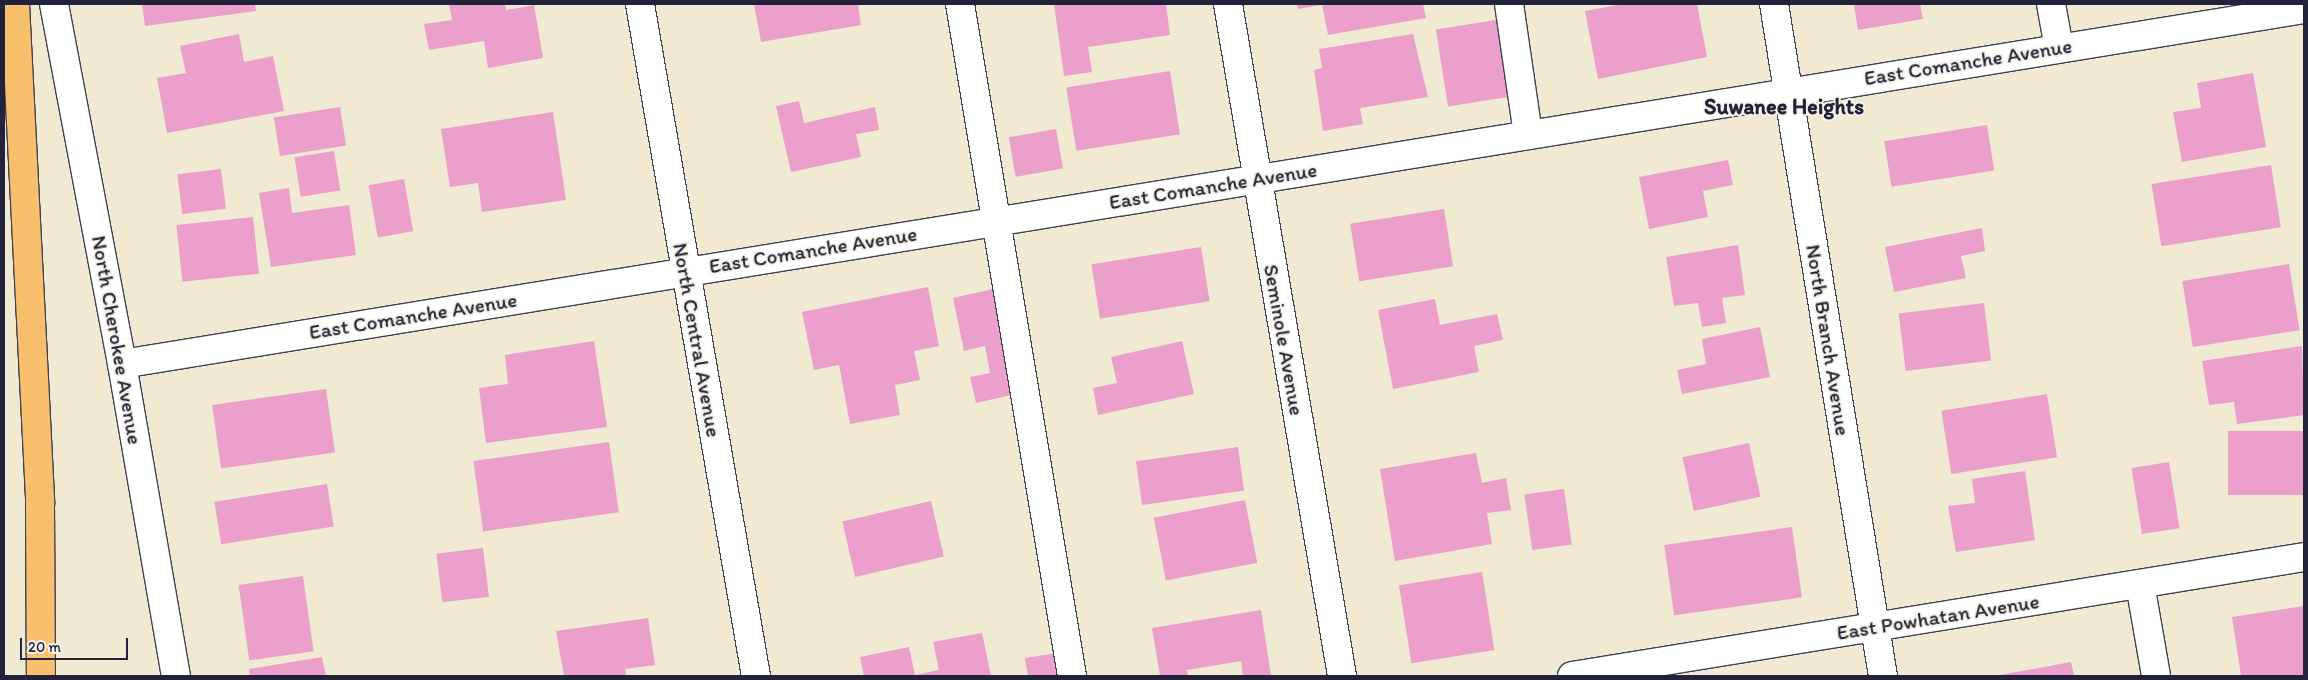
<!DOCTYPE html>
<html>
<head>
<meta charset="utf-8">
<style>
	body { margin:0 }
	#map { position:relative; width:2308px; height:680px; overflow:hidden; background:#f0ead3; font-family:Itim,sans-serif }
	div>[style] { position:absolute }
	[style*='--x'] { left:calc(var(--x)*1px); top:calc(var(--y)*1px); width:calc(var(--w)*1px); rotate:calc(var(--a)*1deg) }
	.building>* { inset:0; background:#eb9fcb; transform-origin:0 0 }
	.roads { filter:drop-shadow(1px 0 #414052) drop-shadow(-1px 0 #414052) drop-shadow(0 1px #414052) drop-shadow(0 -1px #414052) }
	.minor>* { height:28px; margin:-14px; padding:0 14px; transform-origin:14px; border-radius:14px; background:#fff }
	.highway>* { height:28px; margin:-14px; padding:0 14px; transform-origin:14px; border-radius:14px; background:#f8bf6c }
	span { translate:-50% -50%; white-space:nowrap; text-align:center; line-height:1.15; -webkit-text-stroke:4px #f7f3e8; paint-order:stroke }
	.street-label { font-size:21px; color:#22223b }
	.neighbourhood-label { font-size:22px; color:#22223b; font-weight:700 }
	.frame { position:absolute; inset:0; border:5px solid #22223b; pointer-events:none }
	.scale { position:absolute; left:20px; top:638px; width:108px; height:22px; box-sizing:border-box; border:2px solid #22223b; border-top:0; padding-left:6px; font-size:15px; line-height:18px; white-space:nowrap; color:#22223b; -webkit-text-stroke:4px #f7f3e8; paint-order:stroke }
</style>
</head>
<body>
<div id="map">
	<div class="building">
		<div style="clip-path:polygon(142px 4px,255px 4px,256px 11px,145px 26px)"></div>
		<div style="clip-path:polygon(449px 4px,505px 4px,506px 10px,534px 5px,543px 58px,488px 68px,484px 41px,429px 50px,424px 24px,452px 20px)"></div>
		<div style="clip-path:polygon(754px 4px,858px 4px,861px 25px,761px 42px)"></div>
		<div style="clip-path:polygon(1054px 4px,1166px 4px,1170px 35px,1088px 47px,1092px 72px,1064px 76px)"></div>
		<div style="clip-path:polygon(1297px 4px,1320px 4px,1321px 5px,1298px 9px)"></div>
		<div style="clip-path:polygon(1322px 4px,1423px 4px,1426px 18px,1328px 35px)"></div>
		<div style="clip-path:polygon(1623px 4px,1697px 4px,1707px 57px,1598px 79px,1585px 11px)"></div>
		<div style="clip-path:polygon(1854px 4px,1920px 4px,1923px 19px,1858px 30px)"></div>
		<div style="left:1502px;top:19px;width:78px;height:67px;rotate:81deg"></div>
		<div style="clip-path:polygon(239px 34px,244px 62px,273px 56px,284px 111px,167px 133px,157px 78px,186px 73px,180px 46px)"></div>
		<div style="clip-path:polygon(1413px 34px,1428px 97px,1360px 108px,1363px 124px,1323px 131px,1314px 70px,1322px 68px,1319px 49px)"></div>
		<div style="left:1170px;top:71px;width:64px;height:105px;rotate:81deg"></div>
		<div style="clip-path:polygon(2253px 73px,2266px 147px,2182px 162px,2173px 112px,2201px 108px,2197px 83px)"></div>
		<div style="clip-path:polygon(799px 101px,804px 123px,875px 107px,879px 130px,856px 134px,861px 157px,791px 172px,776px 106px)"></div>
		<div style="left:340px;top:107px;width:39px;height:67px;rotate:81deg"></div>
		<div style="clip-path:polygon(553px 112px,566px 200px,482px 212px,478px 183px,450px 187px,441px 129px)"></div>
		<div style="left:1987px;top:125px;width:46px;height:104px;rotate:81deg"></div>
		<div style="left:1056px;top:129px;width:40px;height:48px;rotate:80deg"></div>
		<div style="left:334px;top:151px;width:40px;height:40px;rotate:81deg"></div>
		<div style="clip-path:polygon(1728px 160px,1733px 185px,1703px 191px,1708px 217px,1649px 229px,1639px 177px)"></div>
		<div style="left:2271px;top:165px;width:63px;height:121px;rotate:81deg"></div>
		<div style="left:221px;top:169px;width:40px;height:44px;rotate:83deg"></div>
		<div style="left:404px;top:179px;width:53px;height:36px;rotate:80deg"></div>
		<div style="clip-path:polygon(289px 188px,292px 213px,349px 205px,356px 255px,271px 267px,259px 193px)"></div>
		<div style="left:1444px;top:209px;width:58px;height:95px;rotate:81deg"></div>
		<div style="left:253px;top:217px;width:57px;height:77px;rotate:84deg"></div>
		<div style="clip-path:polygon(1982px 228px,1985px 251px,1961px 256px,1966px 278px,1894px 292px,1885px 247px)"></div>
		<div style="clip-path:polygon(1738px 245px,1745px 295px,1722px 298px,1726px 323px,1702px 327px,1698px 303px,1674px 306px,1666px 257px)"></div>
		<div style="left:1201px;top:247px;width:55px;height:111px;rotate:81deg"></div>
		<div style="left:2289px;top:264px;width:67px;height:108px;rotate:81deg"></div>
		<div style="clip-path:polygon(928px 287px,939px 346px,914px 351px,920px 380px,895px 385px,900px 415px,850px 424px,839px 365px,814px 370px,802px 312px)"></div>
		<div style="clip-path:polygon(993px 289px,1016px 394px,976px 403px,970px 377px,990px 373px,985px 346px,964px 351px,953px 298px)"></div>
		<div style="clip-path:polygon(1435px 299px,1440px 325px,1497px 314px,1503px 340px,1474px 346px,1479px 372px,1393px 389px,1378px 310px)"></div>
		<div style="left:1984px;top:303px;width:58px;height:86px;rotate:83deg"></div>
		<div style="clip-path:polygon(1760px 327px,1770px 377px,1682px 394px,1677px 370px,1706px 364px,1702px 339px)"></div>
		<div style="clip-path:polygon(594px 341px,607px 427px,486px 443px,479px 388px,508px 384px,505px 355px)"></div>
		<div style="clip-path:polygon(1182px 341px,1194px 394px,1098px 415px,1093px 388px,1117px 383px,1111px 357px)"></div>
		<div style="clip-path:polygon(2302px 346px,2304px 415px,2237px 424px,2234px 402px,2209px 405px,2202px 361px)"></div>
		<div style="left:326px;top:389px;width:64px;height:115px;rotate:82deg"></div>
		<div style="left:2047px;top:394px;width:64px;height:107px;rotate:81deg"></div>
		<div style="left:2304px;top:431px;width:64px;height:76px;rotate:90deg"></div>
		<div style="left:609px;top:442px;width:71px;height:137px;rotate:82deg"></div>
		<div style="left:1749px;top:443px;width:55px;height:68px;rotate:78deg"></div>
		<div style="left:1238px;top:447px;width:44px;height:103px;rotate:82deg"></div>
		<div style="clip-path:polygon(1476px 453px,1482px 483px,1506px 478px,1511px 510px,1487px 513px,1492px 544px,1395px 561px,1380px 469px)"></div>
		<div style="left:2169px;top:462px;width:67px;height:38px;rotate:81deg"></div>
		<div style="clip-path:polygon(2025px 471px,2035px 540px,1956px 552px,1948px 506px,1975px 503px,1972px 479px)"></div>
		<div style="left:327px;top:484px;width:43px;height:114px;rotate:81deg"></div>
		<div style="left:1564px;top:489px;width:56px;height:40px;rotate:82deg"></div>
		<div style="left:1245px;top:500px;width:64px;height:93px;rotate:79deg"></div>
		<div style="left:931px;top:501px;width:57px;height:91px;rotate:77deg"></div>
		<div style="left:1792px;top:527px;width:71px;height:129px;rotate:82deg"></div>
		<div style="left:483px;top:548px;width:49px;height:47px;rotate:83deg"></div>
		<div style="left:1482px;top:572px;width:79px;height:84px;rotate:81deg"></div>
		<div style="left:303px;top:576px;width:76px;height:65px;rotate:82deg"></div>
		<div style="clip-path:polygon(2304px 606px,2304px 676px,2241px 676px,2232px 617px)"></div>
		<div style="clip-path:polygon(1261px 610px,1271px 676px,1243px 676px,1241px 661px,1187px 670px,1188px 676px,1160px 676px,1152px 628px)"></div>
		<div style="clip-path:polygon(648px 618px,655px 665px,625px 669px,626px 676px,564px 676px,556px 631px)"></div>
		<div style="clip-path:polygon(982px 633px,991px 676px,864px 676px,860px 657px,909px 647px,915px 675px,939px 670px,933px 642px)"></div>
		<div style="clip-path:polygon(1057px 653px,1061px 676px,1028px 676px,1025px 658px)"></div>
		<div style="clip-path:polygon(322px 657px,326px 676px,250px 676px,249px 669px)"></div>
		<div style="clip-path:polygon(2071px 662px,2074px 676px,2000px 676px,2000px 675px)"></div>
	</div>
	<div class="roads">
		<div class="minor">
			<div style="--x:54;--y:4;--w:366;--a:79.3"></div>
			<div style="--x:122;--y:364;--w:317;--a:80.2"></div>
			<div style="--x:640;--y:4;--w:682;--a:80.21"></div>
			<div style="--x:960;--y:4;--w:681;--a:80.54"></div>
			<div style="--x:1228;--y:4;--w:682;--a:80.37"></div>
			<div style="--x:1509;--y:4;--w:131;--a:81.7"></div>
			<div style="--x:1774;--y:4;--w:681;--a:80.79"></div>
			<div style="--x:2051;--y:4;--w:45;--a:79.7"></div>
			<div style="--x:122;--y:364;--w:2211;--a:-9.24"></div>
			<div style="--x:2140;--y:584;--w:93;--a:80.1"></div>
			<div style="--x:1572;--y:676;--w:742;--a:-9.23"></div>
		</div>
		<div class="highway">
			<div style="--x:15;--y:4;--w:500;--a:87.1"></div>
			<div style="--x:40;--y:503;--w:173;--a:89.7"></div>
		</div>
	</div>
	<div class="street-label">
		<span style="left:1968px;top:62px;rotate:-9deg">East Comanche Avenue</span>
		<span style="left:1213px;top:186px;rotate:-9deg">East Comanche Avenue</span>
		<span style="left:813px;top:250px;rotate:-9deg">East Comanche Avenue</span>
		<span style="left:413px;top:316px;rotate:-9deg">East Comanche Avenue</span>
		<span style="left:117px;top:340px;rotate:80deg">North Cherokee Avenue</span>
		<span style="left:697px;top:340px;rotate:80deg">North Central Avenue</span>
		<span style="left:1284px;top:340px;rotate:80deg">Seminole Avenue</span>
		<span style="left:1828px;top:340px;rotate:81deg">North Branch Avenue</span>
		<span style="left:1938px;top:617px;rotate:-9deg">East Powhatan Avenue</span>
	</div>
	<div class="neighbourhood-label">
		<span style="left:1784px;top:107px">Suwanee Heights</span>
	</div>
	<div class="frame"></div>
	<div class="scale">20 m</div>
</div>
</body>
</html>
